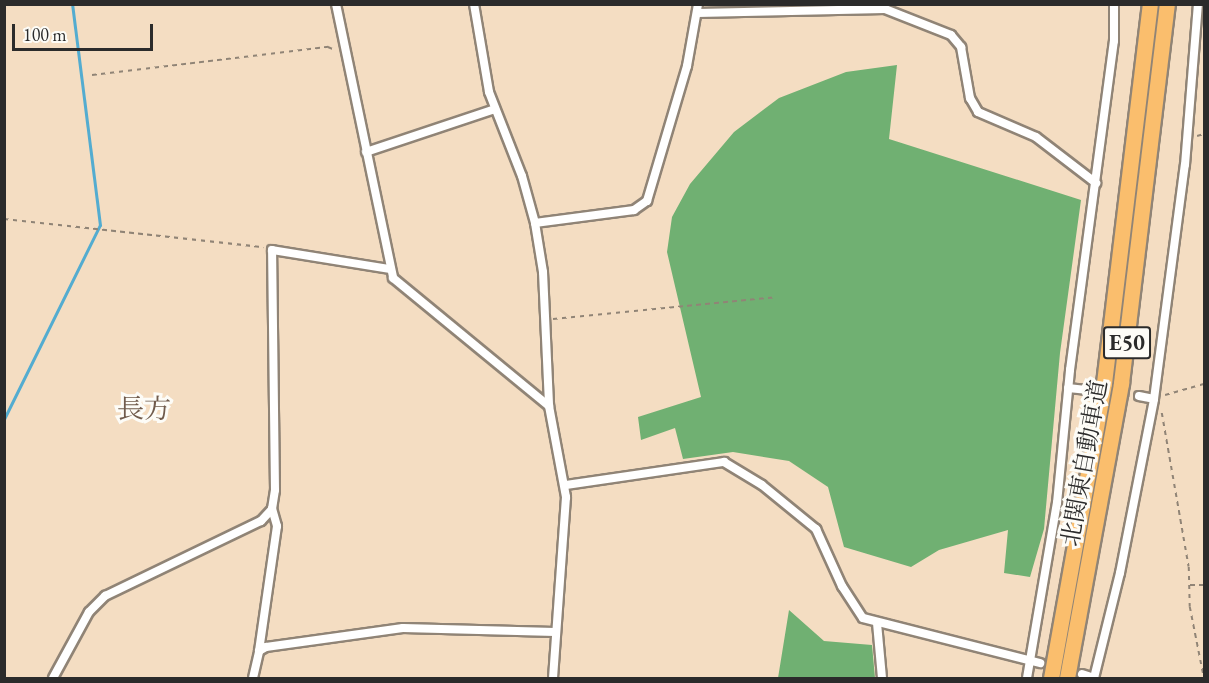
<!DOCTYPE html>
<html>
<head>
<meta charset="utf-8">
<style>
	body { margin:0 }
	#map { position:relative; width:1209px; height:683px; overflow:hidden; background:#f4ddc2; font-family:"EB Garamond","Noto Serif JP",serif }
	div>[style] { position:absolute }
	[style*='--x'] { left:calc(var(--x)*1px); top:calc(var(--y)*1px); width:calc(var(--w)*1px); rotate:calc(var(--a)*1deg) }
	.forest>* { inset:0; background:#70b072 }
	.stream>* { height:3px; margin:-1.5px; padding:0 1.5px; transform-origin:1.5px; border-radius:1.5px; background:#53acd0 }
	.street-tunnel>* { height:8px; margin-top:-4px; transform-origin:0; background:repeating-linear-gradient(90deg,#ccb9a4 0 8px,transparent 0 12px) }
	.path>* { height:1.5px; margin-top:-0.75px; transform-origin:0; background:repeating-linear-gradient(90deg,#908476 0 4.5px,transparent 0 9px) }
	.roads { filter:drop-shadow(2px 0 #908476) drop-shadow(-2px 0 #908476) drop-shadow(0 2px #908476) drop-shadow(0 -2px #908476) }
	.street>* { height:8px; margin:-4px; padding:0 4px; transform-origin:4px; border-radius:4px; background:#fff }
	.highway>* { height:15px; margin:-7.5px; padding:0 7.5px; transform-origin:7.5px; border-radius:7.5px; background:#fabe6d }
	span { translate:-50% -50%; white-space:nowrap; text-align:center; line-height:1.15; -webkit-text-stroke:6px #fdfcf7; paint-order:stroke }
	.shield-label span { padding:2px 4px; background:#fdfcf7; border:2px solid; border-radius:4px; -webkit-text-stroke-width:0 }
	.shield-label { font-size:22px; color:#2b2b2b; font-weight:700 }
	.street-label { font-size:24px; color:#2b2b2b }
	.quarter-label { font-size:27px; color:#705b4c }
	.frame { position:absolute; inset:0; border:6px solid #2b2b2b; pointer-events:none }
	.scale { position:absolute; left:12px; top:24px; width:141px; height:27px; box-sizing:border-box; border:3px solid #2b2b2b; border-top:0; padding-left:8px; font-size:18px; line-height:21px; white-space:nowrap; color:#2b2b2b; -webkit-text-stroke:4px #fdfcf7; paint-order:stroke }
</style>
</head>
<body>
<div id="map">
	<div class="forest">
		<div style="clip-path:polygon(897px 65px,889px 139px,1081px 200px,1060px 353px,1044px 529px,1030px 577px,1004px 573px,1008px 530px,939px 550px,911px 567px,844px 547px,828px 487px,789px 461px,733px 452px,683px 459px,675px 428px,641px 440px,638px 417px,701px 397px,667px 252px,672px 217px,690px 184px,734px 132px,779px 98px,846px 72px)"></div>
		<div style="clip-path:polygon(789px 610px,824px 641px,872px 645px,875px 678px,778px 678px)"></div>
	</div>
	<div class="stream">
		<div style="--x:4;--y:419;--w:216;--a:-63.7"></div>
		<div style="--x:100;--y:225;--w:223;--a:-97.2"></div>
	</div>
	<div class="street-tunnel">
		<div style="--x:1086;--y:390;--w:53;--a:6.5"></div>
	</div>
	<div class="path">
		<div style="--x:92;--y:75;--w:238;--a:-6.8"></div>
		<div style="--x:328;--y:47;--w:8;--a:23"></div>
		<div style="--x:1197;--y:136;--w:7;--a:-16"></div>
		<div style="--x:4;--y:219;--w:261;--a:6.2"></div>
		<div style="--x:553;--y:319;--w:224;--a:-5.6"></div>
		<div style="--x:1165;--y:395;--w:41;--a:-15.8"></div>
		<div style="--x:1162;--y:413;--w:156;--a:80.1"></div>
		<div style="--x:1189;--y:567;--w:40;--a:88.6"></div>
		<div style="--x:1190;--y:607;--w:72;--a:78.8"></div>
		<div style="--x:1190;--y:585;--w:14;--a:0"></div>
	</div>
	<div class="roads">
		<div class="street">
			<div style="--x:336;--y:4;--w:280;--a:78.2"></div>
			<div style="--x:393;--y:278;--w:202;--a:39.4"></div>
			<div style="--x:474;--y:4;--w:89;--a:80.3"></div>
			<div style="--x:489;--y:92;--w:90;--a:68.6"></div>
			<div style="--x:522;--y:176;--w:49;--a:74.5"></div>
			<div style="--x:535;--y:223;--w:50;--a:80.7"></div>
			<div style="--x:543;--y:272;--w:134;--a:87.4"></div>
			<div style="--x:549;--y:406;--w:93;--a:79.4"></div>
			<div style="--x:566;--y:497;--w:181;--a:94.1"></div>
			<div style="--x:697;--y:13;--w:188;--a:-1.2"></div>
			<div style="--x:885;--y:9;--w:71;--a:21.5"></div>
			<div style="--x:951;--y:35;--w:16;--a:50"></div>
			<div style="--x:961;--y:47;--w:52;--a:80"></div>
			<div style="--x:970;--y:98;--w:16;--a:60"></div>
			<div style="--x:978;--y:112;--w:63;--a:23.3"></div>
			<div style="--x:1036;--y:137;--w:76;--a:37.5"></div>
			<div style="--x:366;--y:152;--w:136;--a:-18.4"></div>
			<div style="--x:535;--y:223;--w:100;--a:-7.5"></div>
			<div style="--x:634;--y:210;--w:16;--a:-35"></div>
			<div style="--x:647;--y:201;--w:141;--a:-73.5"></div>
			<div style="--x:687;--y:66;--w:63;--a:-79.9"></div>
			<div style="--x:1068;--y:388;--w:18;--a:6"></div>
			<div style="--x:1139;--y:396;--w:15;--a:11"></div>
			<div style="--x:566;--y:485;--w:160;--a:-8.3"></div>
			<div style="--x:724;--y:462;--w:44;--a:31.2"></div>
			<div style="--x:762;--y:485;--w:70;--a:39.2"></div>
			<div style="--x:816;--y:529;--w:63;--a:65.5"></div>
			<div style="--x:842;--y:586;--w:38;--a:57"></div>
			<div style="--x:863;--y:618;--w:183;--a:14.3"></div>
			<div style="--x:877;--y:623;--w:55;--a:84.8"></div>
			<div style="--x:259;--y:651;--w:126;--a:-81.8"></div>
			<div style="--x:277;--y:526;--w:18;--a:-106"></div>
			<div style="--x:1082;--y:674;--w:13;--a:18"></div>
			<div style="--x:53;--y:678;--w:75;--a:-61.4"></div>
			<div style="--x:89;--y:612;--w:23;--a:-45"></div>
			<div style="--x:105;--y:596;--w:173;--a:-25.7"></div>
			<div style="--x:261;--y:521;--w:16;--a:-47"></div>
			<div style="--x:272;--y:509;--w:19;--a:-81"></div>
			<div style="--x:275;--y:490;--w:240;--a:-90.7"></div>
			<div style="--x:272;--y:250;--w:119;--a:9.2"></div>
			<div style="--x:253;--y:678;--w:28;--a:-77"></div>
			<div style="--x:259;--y:651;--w:8;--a:-30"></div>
			<div style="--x:266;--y:647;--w:138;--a:-7.9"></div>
			<div style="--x:403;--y:628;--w:152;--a:1.5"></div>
			<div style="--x:1027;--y:678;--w:178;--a:-80.3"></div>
			<div style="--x:1057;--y:503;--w:134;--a:-84.4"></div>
			<div style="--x:1070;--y:370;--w:332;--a:-82.4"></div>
			<div style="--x:1114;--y:41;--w:37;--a:-90"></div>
			<div style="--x:1094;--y:678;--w:108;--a:-76.1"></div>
			<div style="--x:1120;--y:573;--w:177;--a:-78.9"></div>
			<div style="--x:1154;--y:399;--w:236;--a:-82.5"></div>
			<div style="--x:1185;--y:165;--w:162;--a:-85.4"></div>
		</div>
		<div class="highway">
			<div style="--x:1051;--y:678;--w:300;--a:-79.8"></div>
			<div style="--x:1104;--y:383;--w:382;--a:-83.1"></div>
			<div style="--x:1067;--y:678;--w:300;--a:-79.6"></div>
			<div style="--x:1121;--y:383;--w:382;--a:-83.1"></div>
		</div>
	</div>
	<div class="shield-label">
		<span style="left:1127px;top:343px">E50</span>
	</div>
	<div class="street-label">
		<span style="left:1084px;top:463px;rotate:-80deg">北関東自動車道</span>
	</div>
	<div class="quarter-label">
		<span style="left:144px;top:409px">長方</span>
	</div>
	<div class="frame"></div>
	<div class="scale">100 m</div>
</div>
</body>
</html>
